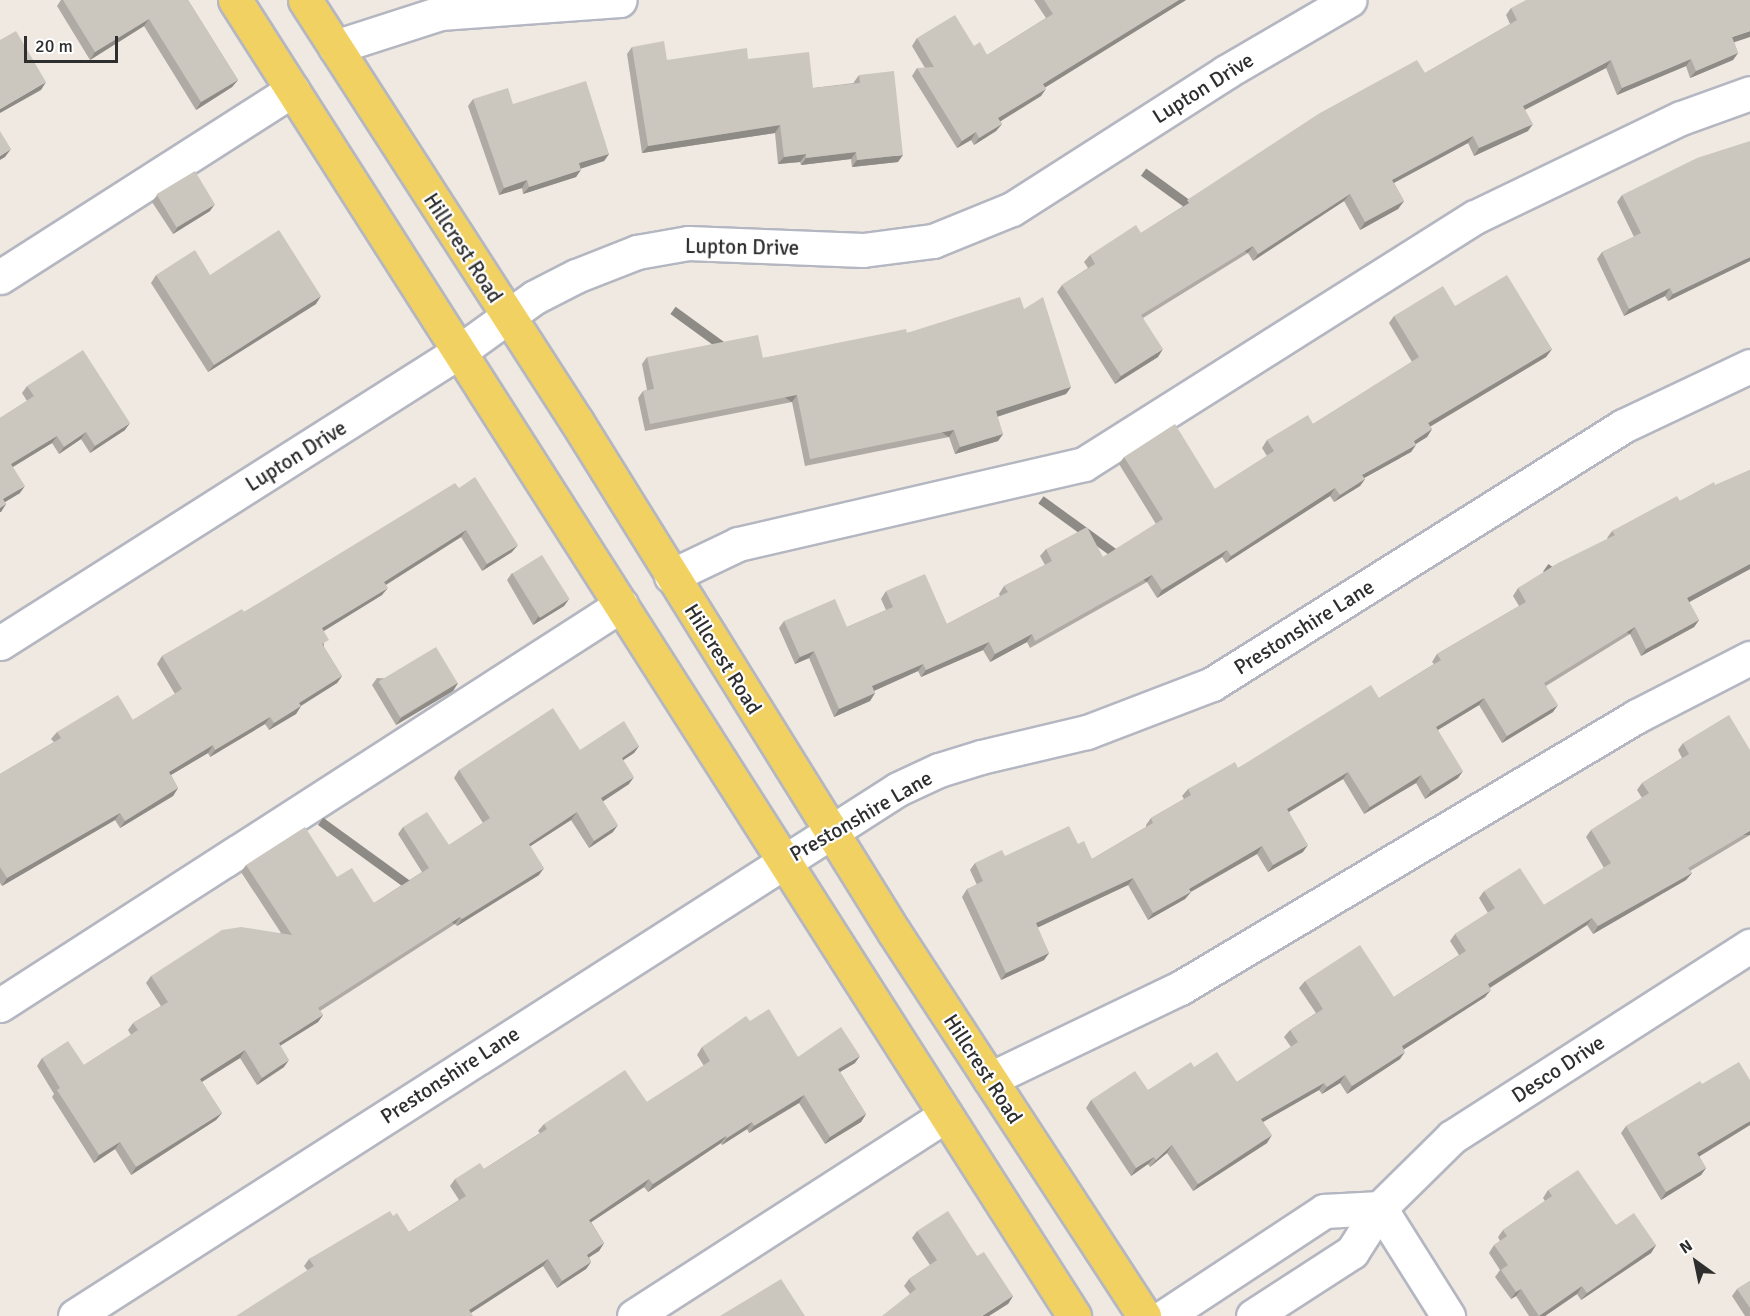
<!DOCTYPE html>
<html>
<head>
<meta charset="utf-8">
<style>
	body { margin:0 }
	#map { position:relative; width:1750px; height:1316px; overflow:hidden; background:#efe9e1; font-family:Signika,sans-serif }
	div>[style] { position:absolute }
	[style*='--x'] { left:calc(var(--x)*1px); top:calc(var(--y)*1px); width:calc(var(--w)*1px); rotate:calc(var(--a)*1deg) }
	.roads { filter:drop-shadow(2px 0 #b4b7c1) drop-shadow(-2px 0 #b4b7c1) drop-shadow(0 2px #b4b7c1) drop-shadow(0 -2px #b4b7c1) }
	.minor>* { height:33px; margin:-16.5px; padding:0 16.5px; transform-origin:16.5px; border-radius:16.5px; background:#fff }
	.major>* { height:33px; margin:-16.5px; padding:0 16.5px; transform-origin:16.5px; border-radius:16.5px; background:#f2d163 }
	.wall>* { inset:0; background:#afaba4 }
	.shaded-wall>* { inset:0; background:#8e8b86; transform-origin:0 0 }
	.building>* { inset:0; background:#cbc7bf; transform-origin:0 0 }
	span { translate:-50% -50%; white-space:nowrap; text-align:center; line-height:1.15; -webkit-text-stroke:4.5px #fff; paint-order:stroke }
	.street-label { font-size:21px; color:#2e2e2e }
	.north { position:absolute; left:1666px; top:1232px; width:60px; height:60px; -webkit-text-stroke:4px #fff; paint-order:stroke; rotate:327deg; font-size:16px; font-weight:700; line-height:24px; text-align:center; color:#2e2e2e }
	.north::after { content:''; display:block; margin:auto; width:21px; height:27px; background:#2e2e2e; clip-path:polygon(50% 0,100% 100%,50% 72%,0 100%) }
	.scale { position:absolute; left:24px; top:36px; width:94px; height:27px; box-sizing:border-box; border:3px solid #2e2e2e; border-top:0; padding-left:8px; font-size:18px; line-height:21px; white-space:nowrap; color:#2e2e2e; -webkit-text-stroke:4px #fff; paint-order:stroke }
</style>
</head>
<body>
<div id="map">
	<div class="roads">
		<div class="minor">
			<div style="--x:335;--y:47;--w:110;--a:-17.9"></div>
			<div style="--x:440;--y:13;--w:180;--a:-4.1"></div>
			<div style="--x:0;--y:277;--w:347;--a:-32.6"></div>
			<div style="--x:671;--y:576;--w:74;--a:-25.5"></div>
			<div style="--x:738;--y:544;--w:355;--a:-13"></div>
			<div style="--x:1084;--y:464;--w:462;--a:-32.3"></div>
			<div style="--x:1475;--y:217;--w:229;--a:-25.7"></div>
			<div style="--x:1681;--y:118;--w:73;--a:-19.9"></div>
			<div style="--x:0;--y:643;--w:545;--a:-32.41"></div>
			<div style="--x:460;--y:351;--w:92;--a:-35.8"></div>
			<div style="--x:535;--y:297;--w:46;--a:-27.1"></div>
			<div style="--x:576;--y:276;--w:66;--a:-21.5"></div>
			<div style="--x:637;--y:252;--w:52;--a:-10"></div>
			<div style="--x:688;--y:243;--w:175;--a:2.3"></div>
			<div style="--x:863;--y:250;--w:71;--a:-7.3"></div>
			<div style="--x:933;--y:241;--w:85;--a:-22.1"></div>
			<div style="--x:1012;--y:209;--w:254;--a:-32.6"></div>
			<div style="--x:1226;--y:72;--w:143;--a:-30.3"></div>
			<div style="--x:0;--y:1005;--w:739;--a:-32.79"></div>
			<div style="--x:990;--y:1079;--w:211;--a:-25.6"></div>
			<div style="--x:1180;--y:988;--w:532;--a:-30.76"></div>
			<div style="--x:1637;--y:716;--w:127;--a:-27.2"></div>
			<div style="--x:1380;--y:1208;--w:128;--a:57.8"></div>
			<div style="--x:75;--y:1316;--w:977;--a:-32.63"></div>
			<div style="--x:898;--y:789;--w:45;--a:-24.9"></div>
			<div style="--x:939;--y:770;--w:44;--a:-17.2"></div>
			<div style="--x:981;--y:757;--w:109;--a:-13.3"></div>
			<div style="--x:1087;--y:732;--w:134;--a:-21"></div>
			<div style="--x:1212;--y:684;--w:485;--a:-32.1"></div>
			<div style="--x:1623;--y:426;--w:140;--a:-25.3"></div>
			<div style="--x:634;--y:1316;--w:369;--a:-32.8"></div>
			<div style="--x:1165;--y:1316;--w:191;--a:-33.4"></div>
			<div style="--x:1324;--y:1211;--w:56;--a:-3.1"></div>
			<div style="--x:1253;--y:1316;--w:118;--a:-32.9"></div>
			<div style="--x:1352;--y:1252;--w:52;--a:-57.5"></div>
			<div style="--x:1380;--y:1208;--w:101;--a:-44.6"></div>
			<div style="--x:1452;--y:1137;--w:354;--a:-32.7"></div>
		</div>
		<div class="major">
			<div style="--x:235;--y:0;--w:1561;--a:57.48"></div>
			<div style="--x:305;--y:0;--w:502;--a:57.2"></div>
			<div style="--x:577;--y:422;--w:600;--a:58.14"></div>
			<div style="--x:894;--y:932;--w:458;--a:56.9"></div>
		</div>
	</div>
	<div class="wall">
		<div style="clip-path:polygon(61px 0,188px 0,238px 80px,232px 87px,196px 110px,144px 26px,90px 60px,57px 6px)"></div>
		<div style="clip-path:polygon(1034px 0,1186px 0,1045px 87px,1041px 96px,1000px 121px,1002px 124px,996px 131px,974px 145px,971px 140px,957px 148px,912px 76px,917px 68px,925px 68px,912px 46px,917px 38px,974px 46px,987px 55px,1046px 18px)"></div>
		<div style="clip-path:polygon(1511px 8px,1734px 42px,1738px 53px,1733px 60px,1690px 78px,1686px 66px,1617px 95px,1606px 68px,1525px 110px,1528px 131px,1474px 156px,1468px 143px,1394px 183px,1404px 201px,1398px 209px,1360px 230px,1344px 201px,1253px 261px,1248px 253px,1143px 318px,1158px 357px,1115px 384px,1057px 292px,1062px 285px,1088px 268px,1084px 262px,1090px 255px,1141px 233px,1182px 207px,1187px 200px,1425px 73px,1510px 24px,1506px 15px)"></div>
		<div style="clip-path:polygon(632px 47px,667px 60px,748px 59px,813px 88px,854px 83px,854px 82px,859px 75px,898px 162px,852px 167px,851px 159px,801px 165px,800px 162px,778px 164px,775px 133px,642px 153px,627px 54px)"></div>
		<div style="clip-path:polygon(473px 99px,513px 104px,609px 154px,604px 161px,581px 168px,576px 177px,523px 194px,522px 188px,499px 195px,468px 106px)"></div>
		<div style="clip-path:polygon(157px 195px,210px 211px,173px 234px,152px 202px)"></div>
		<div style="clip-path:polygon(1622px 195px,1750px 261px,1668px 301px,1665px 296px,1624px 316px,1597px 259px,1602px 252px,1634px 237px,1617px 202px)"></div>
		<div style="clip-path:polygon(156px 275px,210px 275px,316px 304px,208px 372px,151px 283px)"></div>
		<div style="clip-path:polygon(1455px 306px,1552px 349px,1546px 357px,1430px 426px,1432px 429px,1427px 437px,1416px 444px,1411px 452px,1364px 478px,1365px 479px,1360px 486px,1334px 502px,1330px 496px,1226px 563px,1222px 557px,1157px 598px,1147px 582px,1030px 648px,1027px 642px,990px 662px,983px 650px,921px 677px,918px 671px,874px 691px,875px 693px,870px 701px,834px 717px,809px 658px,795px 664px,779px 628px,784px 621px,847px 627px,886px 610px,881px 599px,886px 591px,947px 624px,1000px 596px,999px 594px,1004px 586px,1045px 565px,1040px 556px,1046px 549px,1103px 557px,1156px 524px,1119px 464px,1124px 457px,1215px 489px,1267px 456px,1262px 448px,1267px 440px,1313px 424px,1412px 362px,1389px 323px,1394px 316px)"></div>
		<div style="clip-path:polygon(1024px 309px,1071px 387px,1066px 394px,997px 417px,1003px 434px,998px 441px,955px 454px,949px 437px,805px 466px,792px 402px,645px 431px,638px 398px,643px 391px,647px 390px,642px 364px,647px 357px,763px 358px,907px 333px)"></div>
		<div style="clip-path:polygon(27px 386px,125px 430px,90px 453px,81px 439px,59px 454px,52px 443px,13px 467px,20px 493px,5px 502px,6px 504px,0 512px,0 418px,27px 401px,22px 393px)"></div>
		<div style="clip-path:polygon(1750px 470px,1750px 569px,1689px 602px,1699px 620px,1694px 627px,1641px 656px,1630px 634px,1546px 686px,1553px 712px,1502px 743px,1479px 705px,1438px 730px,1458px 778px,1425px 799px,1416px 783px,1364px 814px,1343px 779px,1289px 812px,1303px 852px,1268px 872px,1257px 854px,1191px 892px,1185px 899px,1148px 920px,1128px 885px,1037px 928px,1049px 953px,1044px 960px,1001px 980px,962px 897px,967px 889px,977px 885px,970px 870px,975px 863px,1078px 844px,1092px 859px,1146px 827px,1146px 825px,1151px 818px,1184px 799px,1182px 796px,1188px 789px,1238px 768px,1379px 698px,1434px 664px,1432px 662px,1437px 654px,1519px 606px,1513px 596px,1518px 588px,1608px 539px,1607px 538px,1612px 531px)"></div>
		<div style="clip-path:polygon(459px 488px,512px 552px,482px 571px,461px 537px,386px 585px,382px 595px,324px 631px,324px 647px,342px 676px,337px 683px,301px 706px,296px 714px,269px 730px,265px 724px,210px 757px,208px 753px,171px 775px,178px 788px,173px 796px,120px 828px,115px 820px,2px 886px,0 883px,0 774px,54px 742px,51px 739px,57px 732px,133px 720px,175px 694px,157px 664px,162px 656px,244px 612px)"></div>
		<div style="clip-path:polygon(512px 573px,569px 599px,564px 606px,533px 625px,507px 580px)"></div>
		<div style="clip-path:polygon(377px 678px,458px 683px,453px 691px,396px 725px,372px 685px)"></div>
		<div style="clip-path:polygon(1683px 743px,1750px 750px,1750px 835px,1690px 871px,1692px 873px,1686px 880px,1593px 934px,1587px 925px,1490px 988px,1485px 997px,1404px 1049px,1400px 1059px,1347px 1094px,1340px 1083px,1322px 1094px,1319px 1090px,1263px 1122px,1267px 1143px,1193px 1191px,1167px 1153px,1150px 1167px,1148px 1164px,1131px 1176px,1086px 1108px,1091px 1100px,1148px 1090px,1194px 1067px,1237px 1082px,1291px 1047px,1284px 1037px,1290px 1030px,1316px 1013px,1299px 988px,1305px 981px,1394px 997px,1459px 955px,1450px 941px,1455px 934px,1488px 913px,1479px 898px,1484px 891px,1544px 905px,1604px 868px,1586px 837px,1591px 830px,1642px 798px,1637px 790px,1642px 783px,1682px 758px,1678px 750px)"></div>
		<div style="clip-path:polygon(639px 746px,634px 753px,623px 760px,629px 784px,603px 801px,613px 832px,589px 848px,571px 820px,530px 846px,539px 875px,457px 926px,455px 924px,320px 1011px,323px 1015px,318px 1022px,280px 1046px,284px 1067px,257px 1085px,240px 1058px,202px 1082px,222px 1113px,216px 1120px,131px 1175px,115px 1149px,94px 1163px,52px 1097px,54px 1094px,37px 1066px,42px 1058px,84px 1065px,131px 1035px,128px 1030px,133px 1023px,161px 1006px,146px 983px,151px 976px,281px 933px,241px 872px,246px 865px,337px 877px,374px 903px,422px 872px,398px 834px,403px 827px,449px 845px,483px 823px,454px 778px,459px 770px,580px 750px)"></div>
		<div style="clip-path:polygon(750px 1021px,798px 1057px,855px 1063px,840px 1072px,866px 1114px,861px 1122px,825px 1144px,799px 1103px,749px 1133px,747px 1129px,722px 1145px,721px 1143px,648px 1192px,644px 1187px,591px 1222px,604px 1243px,599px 1251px,589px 1257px,591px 1262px,586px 1269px,557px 1288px,543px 1266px,471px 1313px,307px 1270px,304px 1266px,309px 1259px,393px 1216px,409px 1232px,459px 1200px,450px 1186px,455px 1179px,484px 1169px,540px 1133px,538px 1131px,544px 1124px,647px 1102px,704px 1066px,697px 1055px,702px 1047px)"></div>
		<div style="clip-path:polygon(1702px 1084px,1750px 1125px,1699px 1156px,1706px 1168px,1701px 1175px,1661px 1200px,1621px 1133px,1626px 1126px)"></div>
		<div style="clip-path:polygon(1548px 1190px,1656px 1245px,1651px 1253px,1581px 1300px,1577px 1294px,1545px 1316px,1529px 1316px,1516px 1296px,1511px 1299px,1495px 1277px,1500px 1270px,1489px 1253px,1494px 1245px,1500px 1241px,1498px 1237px,1503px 1230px,1545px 1201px,1543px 1198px)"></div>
		<div style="clip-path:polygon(917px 1231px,977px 1256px,1013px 1296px,1008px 1304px,910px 1294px,904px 1286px,909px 1279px,930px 1265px,912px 1238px)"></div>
		<div style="clip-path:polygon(1750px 1281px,1750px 1316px,1745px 1316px,1732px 1296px,1737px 1289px)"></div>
	</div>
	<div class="shaded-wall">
		<div style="clip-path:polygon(1179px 0,1186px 0,1038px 92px,1043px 84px)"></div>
		<div style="clip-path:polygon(149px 19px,144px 26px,90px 60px,95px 52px)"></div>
		<div style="clip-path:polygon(1750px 31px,1750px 37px,1726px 45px,1732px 37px)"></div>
		<div style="clip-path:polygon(1738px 53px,1733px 60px,1690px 78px,1696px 71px)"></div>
		<div style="clip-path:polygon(1691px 59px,1686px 66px,1617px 95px,1622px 88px)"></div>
		<div style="clip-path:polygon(1611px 60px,1606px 68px,1518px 113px,1523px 106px)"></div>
		<div style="clip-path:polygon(238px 80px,232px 87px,196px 110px,201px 102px)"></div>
		<div style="clip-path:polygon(46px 82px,41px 90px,0 113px,0 109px)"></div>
		<div style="clip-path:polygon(1046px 89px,1041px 96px,993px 126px,998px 118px)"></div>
		<div style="clip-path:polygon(1002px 124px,996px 131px,974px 145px,979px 138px)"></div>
		<div style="clip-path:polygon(1533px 124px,1528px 131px,1474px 156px,1479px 148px)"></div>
		<div style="clip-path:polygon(780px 125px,775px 133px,642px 153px,648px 146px)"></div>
		<div style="clip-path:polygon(976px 132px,971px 140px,957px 148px,962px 141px)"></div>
		<div style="clip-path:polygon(1473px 136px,1468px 143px,1386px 187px,1392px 180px)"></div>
		<div style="clip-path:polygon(11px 149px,5px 157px,0 160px,0 156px)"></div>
		<div style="clip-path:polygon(856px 152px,851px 159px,801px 165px,806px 158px)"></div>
		<div style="clip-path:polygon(609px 154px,604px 161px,574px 171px,579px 163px)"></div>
		<div style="clip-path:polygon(806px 154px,800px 162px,778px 164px,784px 157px)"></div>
		<div style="clip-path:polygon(903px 155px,898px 162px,852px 167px,857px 160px)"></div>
		<div style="clip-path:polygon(581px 170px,576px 177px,523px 194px,529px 187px)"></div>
		<div style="clip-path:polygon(527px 180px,522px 188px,499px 195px,504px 188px)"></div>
		<div style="clip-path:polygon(1350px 194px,1344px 201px,1253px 261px,1258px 254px)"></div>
		<div style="clip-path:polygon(1404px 201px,1398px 209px,1360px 230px,1365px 222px)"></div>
		<div style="clip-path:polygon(215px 204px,210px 211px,173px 234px,178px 227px)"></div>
		<div style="left:1253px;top:246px;width:9px;height:132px;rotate:126deg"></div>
		<div style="clip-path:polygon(1750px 257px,1750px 261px,1668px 301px,1673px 294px)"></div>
		<div style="clip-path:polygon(1670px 288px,1665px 296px,1624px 316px,1629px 309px)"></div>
		<div style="clip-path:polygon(321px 296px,316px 304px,208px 372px,214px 365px)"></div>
		<div style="clip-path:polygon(1163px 349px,1158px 357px,1115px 384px,1121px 376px)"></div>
		<div style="clip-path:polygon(1552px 349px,1546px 357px,1423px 431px,1428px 423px)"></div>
		<div style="clip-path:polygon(1071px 387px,1066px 394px,990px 419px,996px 411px)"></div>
		<div style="left:797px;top:395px;width:9px;height:150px;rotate:126deg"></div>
		<div style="clip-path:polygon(130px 423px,125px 430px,90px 453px,95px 446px)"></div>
		<div style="clip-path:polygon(1432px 429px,1427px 437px,1409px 448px,1414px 441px)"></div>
		<div style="left:954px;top:430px;width:9px;height:147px;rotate:126deg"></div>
		<div style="clip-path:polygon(86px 432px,81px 439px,59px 454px,64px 447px)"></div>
		<div style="clip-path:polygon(1003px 434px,998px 441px,955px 454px,960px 447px)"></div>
		<div style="clip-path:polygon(57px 436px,52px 443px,6px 471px,11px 464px)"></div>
		<div style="clip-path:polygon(1416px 445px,1411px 452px,1357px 482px,1362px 475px)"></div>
		<div style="clip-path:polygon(1365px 479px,1360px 486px,1334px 502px,1340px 495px)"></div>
		<div style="clip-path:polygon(25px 486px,20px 493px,0 505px,3px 499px)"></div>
		<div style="clip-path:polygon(1335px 488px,1330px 496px,1226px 563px,1231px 556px)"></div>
		<div style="clip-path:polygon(6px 504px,1px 512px,0 512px,0 508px)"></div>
		<div style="clip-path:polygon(466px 530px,461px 537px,379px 589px,384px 582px)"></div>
		<div style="clip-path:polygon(518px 545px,512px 552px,482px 571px,487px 564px)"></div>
		<div style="clip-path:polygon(1227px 550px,1222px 557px,1157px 598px,1162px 590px)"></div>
		<div style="clip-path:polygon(1750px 564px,1750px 569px,1682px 606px,1687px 598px)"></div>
		<div style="left:1152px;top:575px;width:9px;height:134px;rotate:126deg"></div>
		<div style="clip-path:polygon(388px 588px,382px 595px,317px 635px,322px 628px)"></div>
		<div style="clip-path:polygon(569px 599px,564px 606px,533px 625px,538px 617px)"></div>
		<div style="clip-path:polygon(1699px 620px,1694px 627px,1641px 656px,1646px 649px)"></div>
		<div style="left:1635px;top:627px;width:9px;height:107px;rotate:126deg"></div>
		<div style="clip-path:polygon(1032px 634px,1027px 642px,990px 662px,995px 654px)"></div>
		<div style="clip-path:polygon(989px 642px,983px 650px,921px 677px,926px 670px)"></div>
		<div style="clip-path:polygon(814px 651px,809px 658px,795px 664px,800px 657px)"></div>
		<div style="clip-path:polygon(923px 664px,918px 671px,867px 694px,872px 686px)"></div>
		<div style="clip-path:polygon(342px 676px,337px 683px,294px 710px,299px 703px)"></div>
		<div style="clip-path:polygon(458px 683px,453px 691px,396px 725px,401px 718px)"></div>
		<div style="clip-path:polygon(875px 693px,870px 701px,834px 717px,839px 709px)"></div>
		<div style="clip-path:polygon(1484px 698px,1479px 705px,1431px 734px,1436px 727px)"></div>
		<div style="clip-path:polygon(1558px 705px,1553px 712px,1502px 743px,1507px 736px)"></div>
		<div style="clip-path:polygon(301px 706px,296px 714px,269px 730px,274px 723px)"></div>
		<div style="clip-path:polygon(270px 717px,265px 724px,210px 757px,215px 750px)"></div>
		<div style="clip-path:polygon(213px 745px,208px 753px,164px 779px,169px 772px)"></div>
		<div style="clip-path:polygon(639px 746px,634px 753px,616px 765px,622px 758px)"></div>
		<div style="clip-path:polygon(1463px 771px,1458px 778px,1425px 799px,1431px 791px)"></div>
		<div style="clip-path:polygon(1348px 772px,1343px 779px,1282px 816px,1287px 809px)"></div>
		<div style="clip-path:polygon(1421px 775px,1416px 783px,1364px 814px,1370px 807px)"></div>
		<div style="clip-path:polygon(634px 777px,629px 784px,596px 806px,601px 798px)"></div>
		<div style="clip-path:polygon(178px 788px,173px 796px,120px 828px,125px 821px)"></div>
		<div style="clip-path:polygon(577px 812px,571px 820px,523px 851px,529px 844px)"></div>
		<div style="clip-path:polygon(120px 813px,115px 820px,2px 886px,7px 878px)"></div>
		<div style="clip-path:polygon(618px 825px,613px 832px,589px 848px,594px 841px)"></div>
		<div style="left:1750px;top:831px;width:4px;height:72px;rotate:90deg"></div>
		<div style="clip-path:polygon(1308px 845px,1303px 852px,1268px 872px,1273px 865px)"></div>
		<div style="clip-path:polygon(1262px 846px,1257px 854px,1183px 896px,1189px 889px)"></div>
		<div style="clip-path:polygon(544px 868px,539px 875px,457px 926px,462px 919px)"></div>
		<div style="clip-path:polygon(1692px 873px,1686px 880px,1593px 934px,1598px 926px)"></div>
		<div style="clip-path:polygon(1133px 878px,1128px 885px,1030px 931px,1036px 923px)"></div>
		<div style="clip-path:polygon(1191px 892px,1185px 899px,1148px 920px,1153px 913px)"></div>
		<div style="left:460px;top:917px;width:9px;height:169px;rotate:126deg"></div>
		<div style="clip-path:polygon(1592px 918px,1587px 925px,1483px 992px,1488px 984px)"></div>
		<div style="clip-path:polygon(1049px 953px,1044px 960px,1001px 980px,1006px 973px)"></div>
		<div style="clip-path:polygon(1491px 990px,1485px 997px,1397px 1054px,1402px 1046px)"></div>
		<div style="clip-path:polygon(323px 1015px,318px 1022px,273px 1050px,279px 1043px)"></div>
		<div style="clip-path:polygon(245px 1050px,240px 1058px,195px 1086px,200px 1079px)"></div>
		<div style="clip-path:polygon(1405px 1052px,1400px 1059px,1347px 1094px,1352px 1086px)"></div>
		<div style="clip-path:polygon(860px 1056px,855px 1063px,833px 1076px,838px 1069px)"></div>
		<div style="clip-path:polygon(289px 1060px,284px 1067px,257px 1085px,262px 1078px)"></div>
		<div style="clip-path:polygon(1345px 1075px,1340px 1083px,1322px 1094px,1327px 1087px)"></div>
		<div style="clip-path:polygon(1324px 1083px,1319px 1090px,1256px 1126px,1261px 1119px)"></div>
		<div style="clip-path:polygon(804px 1095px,799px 1103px,749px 1133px,754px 1126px)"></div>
		<div style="clip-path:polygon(222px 1113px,216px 1120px,131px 1175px,136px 1167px)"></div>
		<div style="clip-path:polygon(866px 1114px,861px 1122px,825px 1144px,830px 1137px)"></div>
		<div style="clip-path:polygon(1750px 1121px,1750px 1125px,1692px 1161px,1697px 1153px)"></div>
		<div style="clip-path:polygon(752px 1122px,747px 1129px,722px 1145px,727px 1138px)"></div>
		<div style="clip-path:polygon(1272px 1135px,1267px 1143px,1193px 1191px,1198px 1184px)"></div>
		<div style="clip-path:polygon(726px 1136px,721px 1143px,648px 1192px,653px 1184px)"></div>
		<div style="clip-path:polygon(120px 1142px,115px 1149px,94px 1163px,99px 1155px)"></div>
		<div style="clip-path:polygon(1172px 1145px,1167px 1153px,1150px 1167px,1156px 1160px)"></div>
		<div style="clip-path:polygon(1154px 1157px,1148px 1164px,1131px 1176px,1136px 1168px)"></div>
		<div style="clip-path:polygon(1706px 1168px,1701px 1175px,1661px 1200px,1666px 1192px)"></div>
		<div style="clip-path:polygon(649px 1179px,644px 1187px,584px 1227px,589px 1220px)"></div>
		<div style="clip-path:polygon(604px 1243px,599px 1251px,582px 1262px,587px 1255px)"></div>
		<div style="clip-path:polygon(1656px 1245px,1651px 1253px,1581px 1300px,1587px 1293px)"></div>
		<div style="clip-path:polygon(548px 1259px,543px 1266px,466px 1316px,469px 1310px)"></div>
		<div style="clip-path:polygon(591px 1262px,586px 1269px,557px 1288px,562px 1281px)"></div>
		<div style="clip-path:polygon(1582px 1286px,1577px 1294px,1545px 1316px,1539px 1316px)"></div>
		<div style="clip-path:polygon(1521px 1289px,1516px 1296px,1511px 1299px,1516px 1292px)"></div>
		<div style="clip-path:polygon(1013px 1296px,1008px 1304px,989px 1316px,982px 1316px)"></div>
	</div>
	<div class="building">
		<div style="clip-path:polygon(63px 0,188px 0,238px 80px,201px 102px,149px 19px,95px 52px)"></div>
		<div style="clip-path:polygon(1044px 0,1179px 0,1043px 84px,1046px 89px,998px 118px,1002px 124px,979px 138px,976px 132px,962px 141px,917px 68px,934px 67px,917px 38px,955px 15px,974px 46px,980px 42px,987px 55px,1053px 14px)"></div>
		<div style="clip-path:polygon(1526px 0,1750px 0,1750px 31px,1732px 37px,1738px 53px,1696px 71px,1691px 59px,1622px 88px,1611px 60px,1523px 106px,1533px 124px,1479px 148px,1473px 136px,1392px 180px,1404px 201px,1365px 222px,1350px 194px,1258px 254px,1253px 246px,1141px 315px,1163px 349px,1121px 376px,1062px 285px,1095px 264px,1090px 255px,1136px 225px,1141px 233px,1189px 203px,1187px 200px,1320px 113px,1417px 60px,1425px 73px,1517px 20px,1511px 8px)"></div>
		<div style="clip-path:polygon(16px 31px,46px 82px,0 109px,0 40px)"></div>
		<div style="clip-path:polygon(664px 41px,667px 60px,747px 48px,748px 59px,809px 52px,813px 88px,860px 83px,859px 75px,894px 71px,903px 155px,857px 160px,856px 152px,806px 158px,806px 154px,784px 157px,780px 125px,648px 146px,632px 47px)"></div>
		<div style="clip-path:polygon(586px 81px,609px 154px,579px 163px,581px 170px,529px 187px,527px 180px,504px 188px,473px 99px,508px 88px,513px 104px)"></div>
		<div style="clip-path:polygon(0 131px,11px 149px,0 156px)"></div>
		<div style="clip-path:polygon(1750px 141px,1750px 257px,1673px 294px,1670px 288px,1629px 309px,1602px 252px,1641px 233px,1622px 195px,1697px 158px)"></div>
		<div style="left:195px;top:171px;width:39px;height:45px;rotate:59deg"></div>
		<div style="clip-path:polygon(279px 230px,321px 296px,214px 365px,156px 275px,195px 250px,210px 275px)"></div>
		<div style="clip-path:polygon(1507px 275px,1552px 349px,1428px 423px,1432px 429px,1414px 441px,1416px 445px,1362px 475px,1365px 479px,1340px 495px,1335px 488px,1231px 556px,1227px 550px,1162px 590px,1152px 575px,1035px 641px,1032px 634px,995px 654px,989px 642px,926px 670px,923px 664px,872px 686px,875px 693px,839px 709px,814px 651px,800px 657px,784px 621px,835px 599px,847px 627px,893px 607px,886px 591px,925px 574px,947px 624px,1008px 592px,1004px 586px,1052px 561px,1046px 549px,1087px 527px,1103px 557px,1163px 519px,1124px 457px,1175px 424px,1215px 489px,1274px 451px,1267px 440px,1308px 415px,1313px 424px,1419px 357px,1394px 316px,1443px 286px,1455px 306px)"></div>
		<div style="clip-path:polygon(1020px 297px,1024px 309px,1043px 297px,1071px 387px,996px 411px,1003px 434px,960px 447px,954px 430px,810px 459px,797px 395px,650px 424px,643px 391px,654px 389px,647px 357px,758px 335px,763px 358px,906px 329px,907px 333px)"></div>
		<div style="clip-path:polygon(83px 350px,130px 423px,95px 446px,86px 432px,64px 447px,57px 436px,11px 464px,25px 486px,3px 499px,6px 504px,0 508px,0 418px,34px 396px,27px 386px)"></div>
		<div style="clip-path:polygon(1750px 470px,1750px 564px,1687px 598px,1699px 620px,1646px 649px,1635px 627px,1544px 683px,1558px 705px,1507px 736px,1484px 698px,1436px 727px,1463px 771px,1431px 791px,1421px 775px,1370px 807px,1348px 772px,1287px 809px,1308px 845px,1273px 865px,1262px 846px,1189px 889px,1191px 892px,1153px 913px,1133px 878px,1036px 923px,1049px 953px,1006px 973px,967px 889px,983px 881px,975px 863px,1002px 850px,1005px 856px,1069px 826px,1078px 844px,1084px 841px,1092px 859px,1153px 823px,1151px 818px,1191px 795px,1188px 789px,1235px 762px,1238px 768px,1371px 685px,1379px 698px,1441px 660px,1437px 654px,1526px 602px,1518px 588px,1558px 563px,1615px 535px,1612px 531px,1677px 496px,1680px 501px,1714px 482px,1715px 485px)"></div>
		<div style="clip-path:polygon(475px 477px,518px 545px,487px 564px,466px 530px,384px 582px,388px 588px,322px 628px,329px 640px,322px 644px,342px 676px,299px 703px,301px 706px,274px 723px,270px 717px,215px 750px,213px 745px,169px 772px,178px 788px,125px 821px,120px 813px,7px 878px,0 867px,0 774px,61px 738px,57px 732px,118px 695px,133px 720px,182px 689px,162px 656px,242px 609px,244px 612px,455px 483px,459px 488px)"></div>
		<div style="left:542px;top:555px;width:52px;height:35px;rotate:58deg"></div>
		<div style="left:436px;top:647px;width:42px;height:67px;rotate:59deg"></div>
		<div style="clip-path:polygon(553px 708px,580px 750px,624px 721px,639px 746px,622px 758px,634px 777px,601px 798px,618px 825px,594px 841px,577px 812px,529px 844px,544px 868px,462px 919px,460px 917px,318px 1008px,323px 1015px,279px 1043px,289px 1060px,262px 1078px,245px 1050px,200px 1079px,222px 1113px,136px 1167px,120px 1142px,99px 1155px,57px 1090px,60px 1088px,42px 1058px,68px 1041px,84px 1065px,138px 1030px,133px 1023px,168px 1002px,151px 976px,222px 930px,241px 927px,292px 935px,246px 865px,305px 827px,337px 877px,352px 868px,374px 903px,429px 868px,403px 827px,427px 812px,449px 845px,490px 818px,459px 770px)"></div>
		<div style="clip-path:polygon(1729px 715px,1750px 750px,1750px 831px,1688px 868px,1692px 873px,1598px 926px,1592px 918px,1488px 984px,1491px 990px,1402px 1046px,1405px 1052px,1352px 1086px,1345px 1075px,1327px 1087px,1324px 1083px,1261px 1119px,1272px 1135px,1198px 1184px,1172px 1145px,1156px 1160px,1154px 1157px,1136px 1168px,1091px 1100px,1135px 1071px,1148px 1090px,1191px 1062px,1194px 1067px,1217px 1052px,1237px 1082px,1298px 1042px,1290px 1030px,1323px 1009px,1305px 981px,1360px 945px,1394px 997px,1466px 951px,1455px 934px,1495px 908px,1484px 891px,1520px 868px,1544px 905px,1611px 863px,1591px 830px,1649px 793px,1642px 783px,1689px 754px,1683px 743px)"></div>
		<div style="clip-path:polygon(769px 1009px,798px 1057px,841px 1027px,860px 1056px,838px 1069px,866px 1114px,830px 1137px,804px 1095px,754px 1126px,752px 1122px,727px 1138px,726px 1136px,653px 1184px,649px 1179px,589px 1220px,604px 1243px,587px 1255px,591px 1262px,562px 1281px,548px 1259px,469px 1310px,473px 1316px,236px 1316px,314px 1266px,309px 1259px,390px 1211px,393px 1216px,397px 1213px,409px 1232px,466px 1196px,455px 1179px,480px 1163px,484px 1169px,547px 1129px,544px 1124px,625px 1070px,647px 1102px,710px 1061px,702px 1047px,746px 1016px,750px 1021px)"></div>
		<div style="clip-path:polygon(1739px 1062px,1750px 1080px,1750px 1121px,1697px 1153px,1706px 1168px,1666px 1192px,1626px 1126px,1700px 1081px,1702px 1084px)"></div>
		<div style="clip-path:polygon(1578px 1170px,1616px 1225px,1634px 1213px,1656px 1245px,1587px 1293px,1582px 1286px,1539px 1316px,1521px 1289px,1516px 1292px,1501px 1270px,1508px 1265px,1494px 1245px,1507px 1236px,1503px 1230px,1552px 1196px,1548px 1190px)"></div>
		<div style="clip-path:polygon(948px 1211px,977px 1256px,984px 1252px,1013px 1296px,982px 1316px,882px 1316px,916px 1289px,909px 1279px,937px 1260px,917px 1231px)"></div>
		<div style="clip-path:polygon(781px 1279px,805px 1316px,720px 1316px)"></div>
		<div style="clip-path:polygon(1750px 1281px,1750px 1308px,1737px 1289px)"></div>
	</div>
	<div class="street-label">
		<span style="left:1203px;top:88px;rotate:-32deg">Lupton Drive</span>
		<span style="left:742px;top:247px;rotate:1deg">Lupton Drive</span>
		<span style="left:463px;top:248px;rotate:57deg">Hillcrest Road</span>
		<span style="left:296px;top:456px;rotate:-32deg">Lupton Drive</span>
		<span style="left:1304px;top:627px;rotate:-32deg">Prestonshire Lane</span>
		<span style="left:723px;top:659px;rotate:58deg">Hillcrest Road</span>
		<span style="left:861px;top:816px;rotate:-30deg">Prestonshire Lane</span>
		<span style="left:983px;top:1069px;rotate:57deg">Hillcrest Road</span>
		<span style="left:1558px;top:1069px;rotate:-33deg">Desco Drive</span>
		<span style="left:450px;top:1075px;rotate:-33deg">Prestonshire Lane</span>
	</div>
	<div class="north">N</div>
	<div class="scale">20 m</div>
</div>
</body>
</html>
